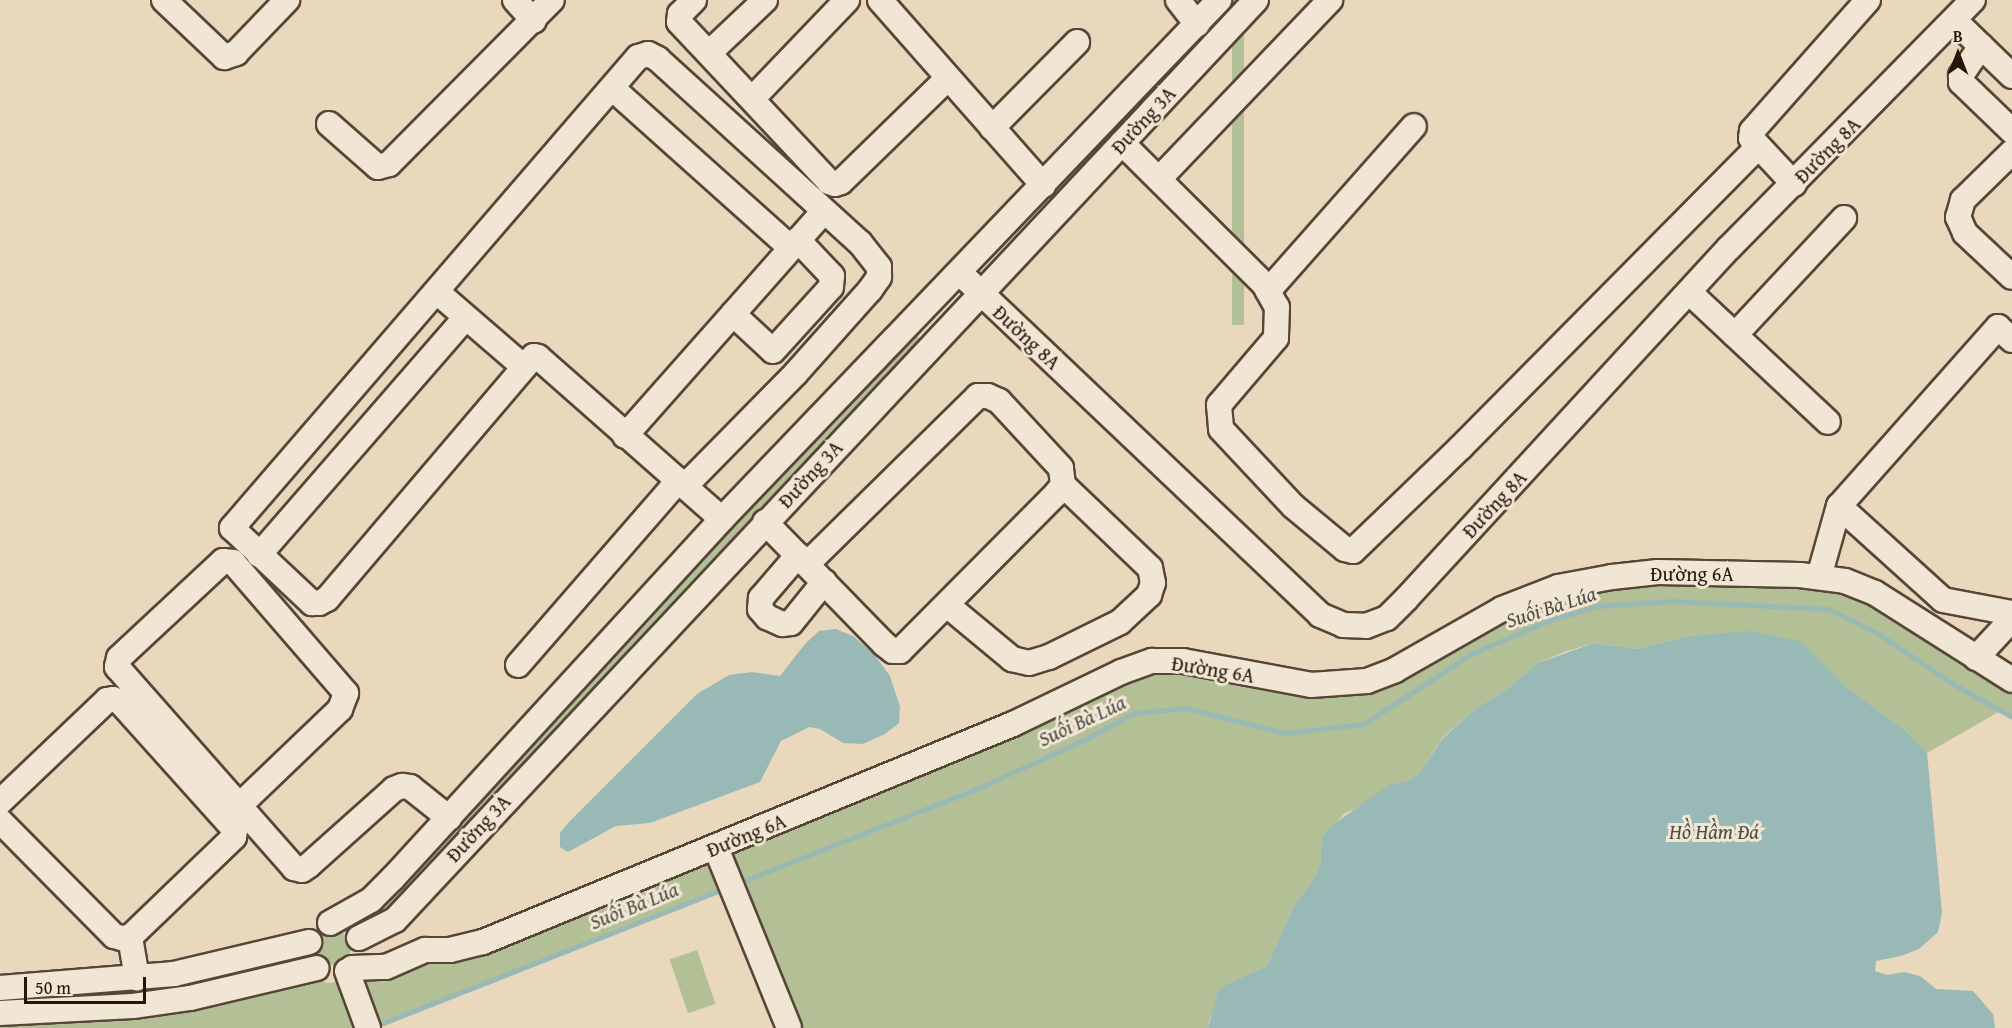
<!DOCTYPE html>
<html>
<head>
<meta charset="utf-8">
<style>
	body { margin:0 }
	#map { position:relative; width:2012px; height:1028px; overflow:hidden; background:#ead8bd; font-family:"Gentium Book Plus",serif }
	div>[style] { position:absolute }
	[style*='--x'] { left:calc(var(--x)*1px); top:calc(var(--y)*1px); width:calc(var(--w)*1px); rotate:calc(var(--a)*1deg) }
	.green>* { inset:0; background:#b3bf94; transform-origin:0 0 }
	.round { border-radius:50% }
	.water>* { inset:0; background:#99b9b6 }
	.stream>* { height:5px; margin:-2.5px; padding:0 2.5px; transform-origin:2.5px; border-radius:2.5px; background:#99b9b6 }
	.roads { filter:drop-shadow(2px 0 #574638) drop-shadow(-2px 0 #574638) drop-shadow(0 2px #574638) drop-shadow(0 -2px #574638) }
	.minor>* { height:24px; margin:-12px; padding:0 12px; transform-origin:12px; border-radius:12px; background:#f1e6d4 }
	span { translate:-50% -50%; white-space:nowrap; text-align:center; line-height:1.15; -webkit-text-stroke:6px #f1e6d4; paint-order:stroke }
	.street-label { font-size:20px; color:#26150b }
	.water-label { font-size:21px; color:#4e4e47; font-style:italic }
	.north { position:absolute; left:1928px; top:24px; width:60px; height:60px; -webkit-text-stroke:4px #f1e6d4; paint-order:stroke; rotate:0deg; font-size:16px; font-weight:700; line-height:24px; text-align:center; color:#26150b }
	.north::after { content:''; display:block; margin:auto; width:21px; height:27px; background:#26150b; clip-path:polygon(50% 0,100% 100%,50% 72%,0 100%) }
	.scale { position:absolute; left:24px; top:977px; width:122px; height:27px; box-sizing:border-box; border:3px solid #26150b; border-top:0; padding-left:8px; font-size:18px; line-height:21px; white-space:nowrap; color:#26150b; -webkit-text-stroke:4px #f1e6d4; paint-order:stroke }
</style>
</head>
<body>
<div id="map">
	<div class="green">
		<div style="left:1232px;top:0;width:12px;height:325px"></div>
		<div style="clip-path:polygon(915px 333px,921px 341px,388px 912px,362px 926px,354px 919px)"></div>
		<div style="clip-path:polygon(1612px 583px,1842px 586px,2012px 687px,2012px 717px,2002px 710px,1927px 753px,1906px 731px,1845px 686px,1684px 637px,1637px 649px,1594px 643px,1564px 652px,1538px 663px,1506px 690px,1476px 708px,1443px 737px,1419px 774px,1407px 781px,1391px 784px,1369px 802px,1344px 814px,1322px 837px,1320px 865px,1313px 881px,1295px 904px,1267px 966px,1229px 983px,1210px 1018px,1208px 1028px,796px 1028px,736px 884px,372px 1027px,356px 977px,425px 956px,1153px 666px,1346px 689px,1505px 613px)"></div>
		<div class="round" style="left:317px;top:931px;width:34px;height:34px"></div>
		<div style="left:697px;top:950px;width:57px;height:29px;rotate:71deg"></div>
		<div style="clip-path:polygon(300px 954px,301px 962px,189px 989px,132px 997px,0 1004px,0 997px)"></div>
		<div style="clip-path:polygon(315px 978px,327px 983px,347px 981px,365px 1028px,0 1028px,0 1022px)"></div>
	</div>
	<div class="water">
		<div style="clip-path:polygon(836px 629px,853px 636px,874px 654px,890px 676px,900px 707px,899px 723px,885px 734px,863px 744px,843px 743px,820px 729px,809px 727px,781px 741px,760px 782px,650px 823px,616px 826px,568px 852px,560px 847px,560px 833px,570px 821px,697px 694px,729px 675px,752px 672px,780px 676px,805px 644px,819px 631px)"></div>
		<div style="clip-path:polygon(1751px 631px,1800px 641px,1845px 686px,1906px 731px,1927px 753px,1942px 913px,1938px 932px,1919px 949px,1901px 956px,1876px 961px,1875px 971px,1887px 975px,1904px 972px,1920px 976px,1936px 989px,1973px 991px,1993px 1014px,1995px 1028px,1208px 1028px,1218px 991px,1229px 983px,1267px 966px,1295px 904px,1313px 881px,1320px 865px,1322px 837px,1332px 825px,1391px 784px,1407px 781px,1419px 774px,1443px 738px,1476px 708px,1506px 690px,1538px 663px,1594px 643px,1637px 649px,1684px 637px)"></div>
	</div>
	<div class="stream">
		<div style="--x:736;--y:884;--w:266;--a:-21.6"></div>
		<div style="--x:983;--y:786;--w:111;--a:-24.5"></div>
		<div style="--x:1084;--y:740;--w:57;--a:-28.4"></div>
		<div style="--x:1134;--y:713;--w:52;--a:-5.5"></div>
		<div style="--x:1186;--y:708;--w:101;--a:14.3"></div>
		<div style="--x:1284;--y:733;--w:81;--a:-6.4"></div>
		<div style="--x:1364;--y:724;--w:128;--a:-33.2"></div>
		<div style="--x:1471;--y:654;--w:81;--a:-23.4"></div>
		<div style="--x:1545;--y:622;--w:54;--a:-17.1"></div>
		<div style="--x:1597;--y:606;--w:75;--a:-3.8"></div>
		<div style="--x:1672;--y:601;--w:156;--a:2.9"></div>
		<div style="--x:1828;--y:609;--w:57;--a:26.1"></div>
		<div style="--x:1879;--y:634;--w:89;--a:34"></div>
		<div style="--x:1953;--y:684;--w:68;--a:29.2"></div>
		<div style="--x:373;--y:1027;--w:378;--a:-21.5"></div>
	</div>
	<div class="roads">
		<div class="minor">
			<div style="--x:164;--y:0;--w:83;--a:43.5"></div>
			<div style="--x:224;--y:57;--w:13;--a:-18"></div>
			<div style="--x:236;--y:53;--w:74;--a:-46.1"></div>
			<div style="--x:515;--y:0;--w:28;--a:48"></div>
			<div style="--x:694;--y:0;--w:20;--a:135"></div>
			<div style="--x:680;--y:14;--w:8;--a:97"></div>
			<div style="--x:679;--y:22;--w:219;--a:46.8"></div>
			<div style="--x:829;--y:182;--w:6;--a:18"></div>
			<div style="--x:835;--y:184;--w:6;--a:-18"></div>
			<div style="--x:841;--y:182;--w:149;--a:-44.2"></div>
			<div style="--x:880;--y:0;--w:247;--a:48.6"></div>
			<div style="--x:1178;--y:0;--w:31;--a:52"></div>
			<div style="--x:1955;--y:21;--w:79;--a:44"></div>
			<div style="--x:1981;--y:46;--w:36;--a:124"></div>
			<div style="--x:1961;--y:76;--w:6;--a:90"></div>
			<div style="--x:1961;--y:82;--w:71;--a:43.9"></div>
			<div style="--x:709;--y:53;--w:77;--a:-43.4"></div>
			<div style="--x:612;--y:88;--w:240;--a:41.8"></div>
			<div style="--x:753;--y:98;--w:136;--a:-46.2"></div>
			<div style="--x:329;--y:124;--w:65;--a:41.3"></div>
			<div style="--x:378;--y:167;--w:11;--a:-15"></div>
			<div style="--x:389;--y:164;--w:231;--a:-45.2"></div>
			<div style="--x:992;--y:128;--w:121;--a:-45.3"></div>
			<div style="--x:1122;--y:143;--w:200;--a:44.8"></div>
			<div style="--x:1264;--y:284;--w:26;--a:61"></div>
			<div style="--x:1277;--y:307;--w:31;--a:92"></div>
			<div style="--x:1276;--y:338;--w:88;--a:130.4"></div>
			<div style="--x:1219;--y:405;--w:24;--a:85"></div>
			<div style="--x:1221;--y:429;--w:105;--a:46.9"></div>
			<div style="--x:1293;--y:506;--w:67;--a:39.6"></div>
			<div style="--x:1345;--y:549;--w:8;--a:14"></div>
			<div style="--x:1353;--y:551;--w:149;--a:-43.9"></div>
			<div style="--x:1460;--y:448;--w:424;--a:-45.3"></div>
			<div style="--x:2012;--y:152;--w:69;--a:135.6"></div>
			<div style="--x:1963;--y:200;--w:18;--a:106"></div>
			<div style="--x:1958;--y:217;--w:17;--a:66"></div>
			<div style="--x:1965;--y:233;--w:64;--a:43.1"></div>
			<div style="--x:1159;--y:179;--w:248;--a:-46.3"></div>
			<div style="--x:1794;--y:184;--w:63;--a:-133.1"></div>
			<div style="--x:1751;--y:138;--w:7;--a:-82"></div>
			<div style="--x:1752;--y:131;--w:175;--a:-48.5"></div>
			<div style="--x:960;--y:273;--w:497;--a:43.5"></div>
			<div style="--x:1320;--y:615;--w:25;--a:23"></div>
			<div style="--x:1343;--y:625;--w:23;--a:2"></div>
			<div style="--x:1366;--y:626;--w:22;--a:-21"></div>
			<div style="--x:1387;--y:618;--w:27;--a:-45"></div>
			<div style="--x:1406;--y:599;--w:477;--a:-47.4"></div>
			<div style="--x:1729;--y:248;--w:348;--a:-45.5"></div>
			<div style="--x:1268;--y:291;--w:220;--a:-48.5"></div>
			<div style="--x:437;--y:292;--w:115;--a:40.8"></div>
			<div style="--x:1689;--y:292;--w:190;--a:43.1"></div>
			<div style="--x:733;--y:314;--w:54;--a:42.8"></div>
			<div style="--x:773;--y:351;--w:86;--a:-47.8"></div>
			<div style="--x:831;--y:287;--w:11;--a:-85"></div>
			<div style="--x:832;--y:276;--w:50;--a:-133.4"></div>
			<div style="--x:1735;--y:335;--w:160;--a:-47"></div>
			<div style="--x:2012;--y:340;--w:19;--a:-137"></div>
			<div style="--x:1998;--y:327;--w:239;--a:131.6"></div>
			<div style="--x:1839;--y:506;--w:140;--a:42.1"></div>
			<div style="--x:1943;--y:600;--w:70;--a:10.7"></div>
			<div style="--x:625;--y:436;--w:300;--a:-48.5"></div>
			<div style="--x:685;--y:486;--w:158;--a:-45.5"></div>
			<div style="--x:796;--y:373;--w:111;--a:-48.3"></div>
			<div style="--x:870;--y:290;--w:16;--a:-55"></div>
			<div style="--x:879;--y:277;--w:10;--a:-90"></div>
			<div style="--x:879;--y:267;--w:31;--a:-128"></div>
			<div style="--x:860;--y:243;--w:273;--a:-137.7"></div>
			<div style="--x:658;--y:59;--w:11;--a:-153"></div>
			<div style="--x:648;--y:54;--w:10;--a:163"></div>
			<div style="--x:638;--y:57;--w:622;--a:130.76"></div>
			<div style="--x:232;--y:528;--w:110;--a:43.2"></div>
			<div style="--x:312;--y:603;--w:7;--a:0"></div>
			<div style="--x:319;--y:603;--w:9;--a:-27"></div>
			<div style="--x:327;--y:599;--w:319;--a:-49.6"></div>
			<div style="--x:534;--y:356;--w:4;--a:14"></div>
			<div style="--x:538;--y:357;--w:245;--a:41.4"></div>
			<div style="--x:765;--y:522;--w:170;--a:45.7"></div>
			<div style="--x:884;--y:644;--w:11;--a:38"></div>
			<div style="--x:893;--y:651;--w:7;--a:0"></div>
			<div style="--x:900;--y:651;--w:221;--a:-45.2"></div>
			<div style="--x:1056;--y:494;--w:11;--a:-52"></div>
			<div style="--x:1063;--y:485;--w:17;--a:-97"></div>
			<div style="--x:1061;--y:468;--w:91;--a:-132.8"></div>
			<div style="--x:999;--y:401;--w:12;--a:-156"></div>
			<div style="--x:988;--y:396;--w:10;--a:180"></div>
			<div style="--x:978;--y:396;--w:240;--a:135.5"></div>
			<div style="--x:259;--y:555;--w:315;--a:-49"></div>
			<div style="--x:798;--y:555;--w:57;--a:130.7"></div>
			<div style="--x:761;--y:598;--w:11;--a:95"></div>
			<div style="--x:760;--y:609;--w:11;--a:49"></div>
			<div style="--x:767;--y:617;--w:17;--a:25"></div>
			<div style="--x:782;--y:624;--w:9;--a:-6"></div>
			<div style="--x:791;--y:623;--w:53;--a:-51.2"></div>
			<div style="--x:1819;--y:577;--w:74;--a:-74.3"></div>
			<div style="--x:947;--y:605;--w:85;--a:39.7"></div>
			<div style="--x:1012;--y:659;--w:17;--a:13"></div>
			<div style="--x:1029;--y:663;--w:21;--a:-17"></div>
			<div style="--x:1049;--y:657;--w:79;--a:-26.2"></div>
			<div style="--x:1120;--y:622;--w:40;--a:-43"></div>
			<div style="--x:1149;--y:595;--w:13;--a:-72"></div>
			<div style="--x:1153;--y:583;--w:15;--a:-101"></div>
			<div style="--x:1150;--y:568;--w:120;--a:-136.3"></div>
			<div style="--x:1976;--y:658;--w:53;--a:-47.3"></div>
			<div style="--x:518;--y:665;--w:245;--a:-49"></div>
			<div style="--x:0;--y:802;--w:148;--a:-43.6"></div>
			<div style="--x:107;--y:700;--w:6;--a:-9"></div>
			<div style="--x:113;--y:699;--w:8;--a:23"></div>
			<div style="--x:120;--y:702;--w:172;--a:48.1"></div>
			<div style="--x:235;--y:830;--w:7;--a:98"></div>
			<div style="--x:234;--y:837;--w:144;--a:136.1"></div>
			<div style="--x:130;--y:937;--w:9;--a:174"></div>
			<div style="--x:121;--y:938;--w:7;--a:-164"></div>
			<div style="--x:114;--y:936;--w:162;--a:-134.7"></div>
			<div style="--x:240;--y:805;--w:139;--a:-43.8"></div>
			<div style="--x:340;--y:709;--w:17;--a:-69"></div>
			<div style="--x:346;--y:693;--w:173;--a:-130.8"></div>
			<div style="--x:233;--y:562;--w:10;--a:-174"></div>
			<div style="--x:223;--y:561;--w:142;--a:137"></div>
			<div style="--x:119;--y:658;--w:9;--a:103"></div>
			<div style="--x:117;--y:667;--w:268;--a:48.6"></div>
			<div style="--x:294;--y:868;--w:8;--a:14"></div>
			<div style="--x:302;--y:870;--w:7;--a:-34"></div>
			<div style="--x:308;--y:866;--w:115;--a:-41.8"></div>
			<div style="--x:394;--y:789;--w:9;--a:-21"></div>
			<div style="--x:402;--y:786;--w:8;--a:7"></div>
			<div style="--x:410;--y:787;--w:50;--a:38.5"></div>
			<div style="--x:716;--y:848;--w:194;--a:67.9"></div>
			<div style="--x:330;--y:923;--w:47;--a:-29.3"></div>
			<div style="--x:371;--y:900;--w:31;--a:-45"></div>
			<div style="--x:393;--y:878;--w:487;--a:-47.5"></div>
			<div style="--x:722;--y:519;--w:719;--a:-46.24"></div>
			<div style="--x:130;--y:937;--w:42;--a:80.3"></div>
			<div style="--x:359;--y:938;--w:40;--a:-26.6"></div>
			<div style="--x:395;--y:920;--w:1260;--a:-46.9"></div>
			<div style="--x:352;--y:968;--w:34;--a:-2"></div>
			<div style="--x:386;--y:967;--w:43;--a:-23.6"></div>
			<div style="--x:425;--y:950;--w:25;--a:0"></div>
			<div style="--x:450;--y:950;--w:34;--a:-14"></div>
			<div style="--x:483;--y:942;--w:573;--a:-22.36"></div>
			<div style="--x:1013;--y:724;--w:120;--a:-25.7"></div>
			<div style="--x:1121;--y:672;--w:33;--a:-20"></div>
			<div style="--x:1152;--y:661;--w:31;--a:0"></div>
			<div style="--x:1183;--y:661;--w:130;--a:10.6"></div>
			<div style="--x:1311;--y:685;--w:56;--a:-4.1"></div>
			<div style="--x:1367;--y:681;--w:30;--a:-21"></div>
			<div style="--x:1395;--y:670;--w:123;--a:-29.7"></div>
			<div style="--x:1502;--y:609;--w:60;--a:-21.4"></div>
			<div style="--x:1558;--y:587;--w:55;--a:-10.5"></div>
			<div style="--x:1612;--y:577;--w:46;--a:-6.2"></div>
			<div style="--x:1658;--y:572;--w:142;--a:1.2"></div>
			<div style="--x:1800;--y:575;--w:45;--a:7.6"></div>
			<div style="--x:1845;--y:581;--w:32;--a:22"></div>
			<div style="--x:1875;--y:593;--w:162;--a:32.4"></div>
			<div style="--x:347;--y:971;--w:61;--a:69.8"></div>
			<div style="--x:0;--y:988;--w:175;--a:-4.6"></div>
			<div style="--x:174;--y:974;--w:139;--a:-13.3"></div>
			<div style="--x:0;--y:1013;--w:133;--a:-3"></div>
			<div style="--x:133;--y:1006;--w:58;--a:-8"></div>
			<div style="--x:190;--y:998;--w:130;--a:-13.3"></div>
		</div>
	</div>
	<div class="street-label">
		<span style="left:1143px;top:120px;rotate:-47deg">Đường 3A</span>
		<span style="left:1827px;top:150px;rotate:-45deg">Đường 8A</span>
		<span style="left:1027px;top:337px;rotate:43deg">Đường 8A</span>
		<span style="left:810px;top:474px;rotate:-47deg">Đường 3A</span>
		<span style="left:1494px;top:504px;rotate:-47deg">Đường 8A</span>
		<span style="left:1692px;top:573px">Đường 6A</span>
		<span style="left:1213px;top:669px;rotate:9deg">Đường 6A</span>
		<span style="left:478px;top:828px;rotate:-47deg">Đường 3A</span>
		<span style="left:746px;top:835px;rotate:-22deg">Đường 6A</span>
	</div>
	<div class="water-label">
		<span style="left:1551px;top:607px;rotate:-18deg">Suối Bà Lúa</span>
		<span style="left:1082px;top:721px;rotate:-25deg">Suối Bà Lúa</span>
		<span style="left:1714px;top:832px">Hồ Hầm Đá</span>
		<span style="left:634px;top:906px;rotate:-22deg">Suối Bà Lúa</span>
	</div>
	<div class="north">B</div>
	<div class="scale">50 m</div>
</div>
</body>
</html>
